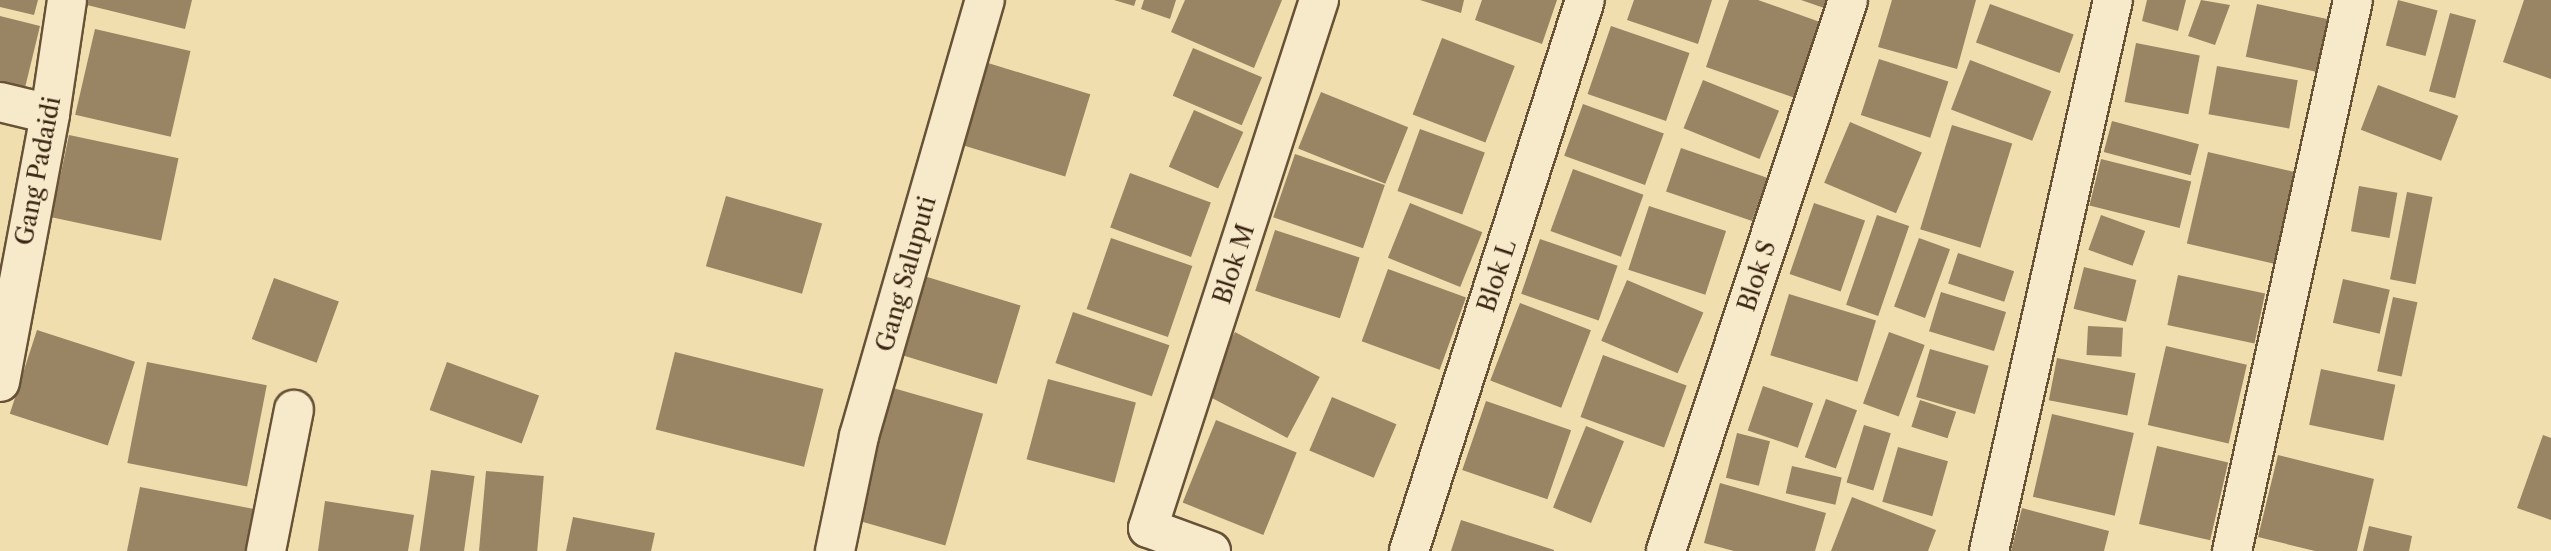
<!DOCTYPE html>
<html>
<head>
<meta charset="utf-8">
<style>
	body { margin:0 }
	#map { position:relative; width:2551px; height:551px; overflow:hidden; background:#f1deae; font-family:"Libre Caslon Text",serif }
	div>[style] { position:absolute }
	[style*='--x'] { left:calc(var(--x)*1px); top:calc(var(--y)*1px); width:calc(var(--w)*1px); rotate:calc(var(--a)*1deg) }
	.building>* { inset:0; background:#998463; transform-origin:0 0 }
	.roads { filter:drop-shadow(2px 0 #675238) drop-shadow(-2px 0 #675238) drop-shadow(0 2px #675238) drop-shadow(0 -2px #675238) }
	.minor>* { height:38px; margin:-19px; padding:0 19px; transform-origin:19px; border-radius:19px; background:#f6eaca }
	span { translate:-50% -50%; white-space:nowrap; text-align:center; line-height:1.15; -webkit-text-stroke:5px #f6eaca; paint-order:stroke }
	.street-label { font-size:24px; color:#392311 }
</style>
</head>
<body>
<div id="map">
	<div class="building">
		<div style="clip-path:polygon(0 0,38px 0,34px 15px,0 7px)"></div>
		<div style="clip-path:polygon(88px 0,192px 0,185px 29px,87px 5px)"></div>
		<div style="clip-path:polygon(1114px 0,1136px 0,1134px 6px)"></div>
		<div style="clip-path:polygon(1144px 0,1176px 0,1170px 19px,1141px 9px)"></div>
		<div style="clip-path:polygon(1185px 0,1282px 0,1254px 68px,1171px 32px)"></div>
		<div style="clip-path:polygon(1420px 0,1464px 0,1461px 13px)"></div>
		<div style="clip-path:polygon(1482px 0,1557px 0,1542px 44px,1475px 20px)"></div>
		<div style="clip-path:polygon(1634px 0,1712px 0,1698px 44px,1627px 20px)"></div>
		<div style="clip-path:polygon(1729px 0,1758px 0,1820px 22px,1795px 98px,1706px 67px)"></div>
		<div style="clip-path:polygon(1801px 0,1833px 0,1830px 10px)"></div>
		<div style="clip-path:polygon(1892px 0,1976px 0,1957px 69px,1878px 47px)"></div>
		<div style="clip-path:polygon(2147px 0,2186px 0,2178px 31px,2142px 21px)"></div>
		<div style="clip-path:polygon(2201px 0,2230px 5px,2215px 45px,2188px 36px)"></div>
		<div style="left:2398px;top:0;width:41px;height:47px;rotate:15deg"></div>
		<div style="clip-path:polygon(2524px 0,2551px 0,2551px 79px,2503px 62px)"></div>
		<div style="left:1990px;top:4px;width:89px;height:41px;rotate:20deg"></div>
		<div style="left:2257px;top:4px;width:79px;height:54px;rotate:12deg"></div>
		<div style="left:2450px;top:13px;width:27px;height:81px;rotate:15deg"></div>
		<div style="clip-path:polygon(0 16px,40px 26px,23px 96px,0 90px)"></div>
		<div style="left:1611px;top:26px;width:83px;height:72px;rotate:19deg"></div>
		<div style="left:95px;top:29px;width:98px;height:88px;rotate:13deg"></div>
		<div style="left:1442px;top:38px;width:78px;height:82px;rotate:21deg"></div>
		<div style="left:2136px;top:43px;width:65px;height:60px;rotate:11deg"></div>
		<div style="left:1193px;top:48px;width:75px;height:52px;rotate:23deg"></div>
		<div style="left:1879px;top:59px;width:73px;height:59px;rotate:18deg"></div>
		<div style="left:1970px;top:60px;width:87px;height:53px;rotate:21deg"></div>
		<div style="left:988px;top:63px;width:107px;height:86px;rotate:17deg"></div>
		<div style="left:2217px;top:66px;width:82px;height:49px;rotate:10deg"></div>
		<div style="left:1703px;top:80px;width:82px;height:52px;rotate:22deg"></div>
		<div style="left:2378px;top:85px;width:86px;height:48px;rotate:21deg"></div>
		<div style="left:1321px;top:92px;width:94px;height:61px;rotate:22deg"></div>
		<div style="left:1583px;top:104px;width:86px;height:55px;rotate:20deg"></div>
		<div style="left:1194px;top:110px;width:54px;height:62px;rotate:24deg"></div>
		<div style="left:2112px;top:121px;width:90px;height:32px;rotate:15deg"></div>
		<div style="left:1850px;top:122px;width:78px;height:66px;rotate:23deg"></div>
		<div style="left:1952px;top:125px;width:63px;height:109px;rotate:17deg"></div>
		<div style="left:1420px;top:129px;width:69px;height:66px;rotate:20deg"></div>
		<div style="left:69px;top:135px;width:112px;height:84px;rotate:12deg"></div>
		<div style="left:1681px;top:148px;width:91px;height:46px;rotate:19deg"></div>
		<div style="left:2208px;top:152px;width:94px;height:94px;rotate:13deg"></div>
		<div style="left:1295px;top:154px;width:95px;height:67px;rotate:19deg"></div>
		<div style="left:2101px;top:159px;width:93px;height:48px;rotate:14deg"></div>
		<div style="left:1573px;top:169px;width:75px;height:66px;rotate:20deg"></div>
		<div style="left:1130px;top:173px;width:86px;height:58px;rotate:20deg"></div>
		<div style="left:2359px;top:186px;width:39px;height:46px;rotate:10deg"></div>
		<div style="left:2407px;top:192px;width:26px;height:89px;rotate:11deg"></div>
		<div style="left:726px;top:196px;width:100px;height:73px;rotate:16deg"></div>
		<div style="left:1410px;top:203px;width:78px;height:59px;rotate:22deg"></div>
		<div style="left:1814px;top:203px;width:54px;height:75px;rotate:19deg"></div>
		<div style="left:1649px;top:206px;width:81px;height:67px;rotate:18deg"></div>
		<div style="left:1877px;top:215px;width:34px;height:95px;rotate:19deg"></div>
		<div style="left:2101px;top:215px;width:47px;height:37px;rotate:20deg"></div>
		<div style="left:1275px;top:230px;width:89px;height:64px;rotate:18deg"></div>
		<div style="left:1111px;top:238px;width:86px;height:75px;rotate:19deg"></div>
		<div style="left:1919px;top:238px;width:33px;height:73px;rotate:20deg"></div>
		<div style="left:1540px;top:239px;width:82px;height:58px;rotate:19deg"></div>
		<div style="left:1958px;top:253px;width:59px;height:32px;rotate:18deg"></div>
		<div style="left:2084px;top:267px;width:54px;height:43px;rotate:14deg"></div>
		<div style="left:1388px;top:269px;width:83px;height:77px;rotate:20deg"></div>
		<div style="left:2178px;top:275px;width:89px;height:51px;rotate:12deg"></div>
		<div style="left:924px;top:276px;width:101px;height:82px;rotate:17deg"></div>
		<div style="left:274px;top:278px;width:69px;height:65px;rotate:20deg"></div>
		<div style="left:2343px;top:279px;width:48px;height:45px;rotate:13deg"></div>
		<div style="left:1627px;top:280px;width:83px;height:66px;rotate:23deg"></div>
		<div style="left:1941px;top:292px;width:68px;height:41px;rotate:17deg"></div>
		<div style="left:1789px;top:294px;width:91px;height:64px;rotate:17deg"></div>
		<div style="left:2393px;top:297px;width:25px;height:76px;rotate:12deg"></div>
		<div style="left:1520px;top:303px;width:76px;height:83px;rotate:21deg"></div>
		<div style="left:1073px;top:312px;width:102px;height:54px;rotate:19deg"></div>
		<div style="left:2088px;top:326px;width:35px;height:29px;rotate:3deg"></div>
		<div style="left:37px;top:330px;width:103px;height:88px;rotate:18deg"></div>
		<div style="left:1235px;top:332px;width:96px;height:69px;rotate:28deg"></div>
		<div style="left:1889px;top:332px;width:38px;height:76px;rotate:20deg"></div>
		<div style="left:2166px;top:346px;width:83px;height:81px;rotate:13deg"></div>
		<div style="left:1930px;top:349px;width:61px;height:50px;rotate:16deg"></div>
		<div style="left:675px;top:352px;width:153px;height:80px;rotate:14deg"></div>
		<div style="left:1603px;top:355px;width:89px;height:66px;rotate:20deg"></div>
		<div style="left:2057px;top:358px;width:80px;height:43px;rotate:11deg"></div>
		<div style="left:147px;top:362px;width:122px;height:103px;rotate:11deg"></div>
		<div style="left:447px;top:362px;width:98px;height:51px;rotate:20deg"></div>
		<div style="left:2321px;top:369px;width:76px;height:57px;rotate:12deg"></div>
		<div style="left:1048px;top:379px;width:91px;height:83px;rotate:15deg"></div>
		<div style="left:886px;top:386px;width:101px;height:137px;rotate:16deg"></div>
		<div style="left:1763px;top:386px;width:53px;height:47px;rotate:19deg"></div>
		<div style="left:1332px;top:397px;width:70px;height:58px;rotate:23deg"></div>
		<div style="left:1826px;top:399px;width:33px;height:62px;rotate:20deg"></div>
		<div style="left:1920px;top:400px;width:38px;height:28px;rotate:18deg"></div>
		<div style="left:1486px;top:401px;width:90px;height:73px;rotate:19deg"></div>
		<div style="left:2052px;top:414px;width:84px;height:85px;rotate:13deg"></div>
		<div style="left:1216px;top:420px;width:87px;height:89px;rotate:22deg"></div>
		<div style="left:1864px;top:425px;width:28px;height:60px;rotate:17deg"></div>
		<div style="left:1586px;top:426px;width:41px;height:88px;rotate:22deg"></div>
		<div style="left:1737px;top:433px;width:34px;height:46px;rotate:14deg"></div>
		<div style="clip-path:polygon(2543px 435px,2551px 438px,2551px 520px,2517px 508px)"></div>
		<div style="left:2157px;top:446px;width:73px;height:80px;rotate:13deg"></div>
		<div style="left:1898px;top:447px;width:52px;height:57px;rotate:16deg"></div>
		<div style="clip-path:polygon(2278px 455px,2374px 479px,2357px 551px,2315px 551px,2258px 537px)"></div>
		<div style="left:1792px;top:466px;width:51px;height:28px;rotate:13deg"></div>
		<div style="left:431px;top:470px;width:44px;height:82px;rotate:8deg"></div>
		<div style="left:486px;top:471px;width:58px;height:80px;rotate:5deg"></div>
		<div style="clip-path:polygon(1720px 483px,1826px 513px,1815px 551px,1734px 551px,1704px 543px)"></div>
		<div style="clip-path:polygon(140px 487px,254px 509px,246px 551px,127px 551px)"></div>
		<div style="clip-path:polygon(1852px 497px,1936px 530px,1928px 551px,1831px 551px)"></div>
		<div style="clip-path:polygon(325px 501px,414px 515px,408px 551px,318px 551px)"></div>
		<div style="clip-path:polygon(2022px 508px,2109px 531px,2104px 551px,2011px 551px)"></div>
		<div style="clip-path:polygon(573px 517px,655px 533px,651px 551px,566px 551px)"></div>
		<div style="clip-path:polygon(1461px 520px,1554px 550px,1554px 551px,1451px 551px)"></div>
		<div style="clip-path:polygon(2369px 526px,2412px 536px,2409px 551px,2363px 551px)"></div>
	</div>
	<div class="roads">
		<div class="minor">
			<div style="--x:0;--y:102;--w:51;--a:13.5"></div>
			<div style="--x:0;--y:382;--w:273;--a:-79.4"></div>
			<div style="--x:50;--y:114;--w:115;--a:-81.5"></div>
			<div style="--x:266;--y:551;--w:144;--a:-78.8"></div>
			<div style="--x:835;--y:551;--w:117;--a:-78.2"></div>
			<div style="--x:859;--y:436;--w:454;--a:-73.9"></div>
			<div style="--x:1211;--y:551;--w:67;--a:-159.9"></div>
			<div style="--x:1148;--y:528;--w:555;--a:-72.05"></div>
			<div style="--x:1409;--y:551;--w:578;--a:-72.29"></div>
			<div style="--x:1666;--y:551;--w:580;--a:-71.72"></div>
			<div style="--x:1989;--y:551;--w:565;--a:-77.32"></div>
			<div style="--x:2232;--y:551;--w:564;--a:-77.61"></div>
		</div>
	</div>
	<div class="street-label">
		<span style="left:38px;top:171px;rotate:-79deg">Gang Padaidi</span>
		<span style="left:1234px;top:264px;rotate:-72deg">Blok M</span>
		<span style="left:906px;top:274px;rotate:-74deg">Gang Saluputi</span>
		<span style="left:1497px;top:276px;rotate:-72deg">Blok L</span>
		<span style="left:1757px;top:276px;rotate:-72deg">Blok S</span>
	</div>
</div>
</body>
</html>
